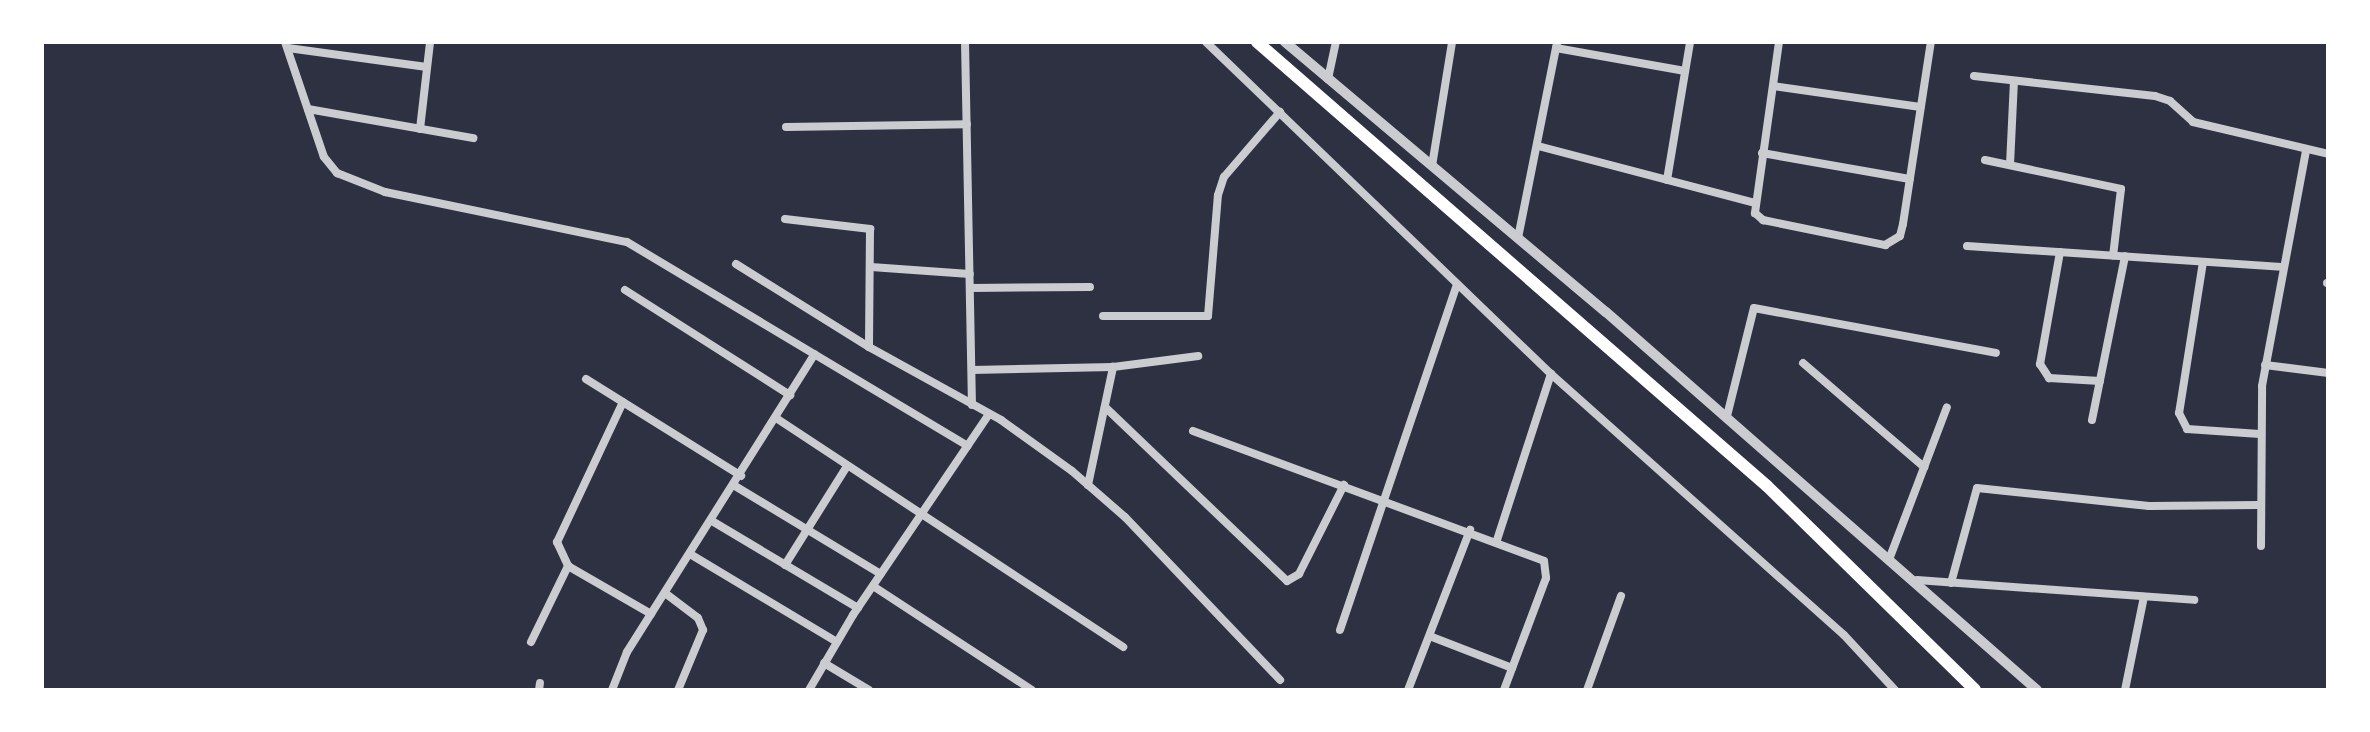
<!DOCTYPE html>
<html>
<head>
<meta charset="utf-8">
<style>
	body { margin:0 }
	#map { position:relative; width:2370px; height:732px; overflow:hidden; background:#2d3142; font-family:Rubik,sans-serif }
	div>[style] { position:absolute }
	[style*='--x'] { left:calc(var(--x)*1px); top:calc(var(--y)*1px); width:calc(var(--w)*1px); rotate:calc(var(--a)*1deg) }
	.minor>* { height:8px; margin:-4px; padding:0 4px; transform-origin:4px; border-radius:4px; background:#caccd0 }
	.tertiary>* { height:10px; margin:-5px; padding:0 5px; transform-origin:5px; border-radius:5px; background:#caccd0 }
	.primary>* { height:12px; margin:-6px; padding:0 6px; transform-origin:6px; border-radius:6px; background:#fff }
	span { translate:-50% -50%; white-space:nowrap; text-align:center; line-height:1.15; -webkit-text-stroke:8px #fff; paint-order:stroke }
	.frame { position:absolute; inset:0; border:44px solid #fff; pointer-events:none }
</style>
</head>
<body>
<div id="map">
	<div class="minor">
		<div style="--x:285;--y:42;--w:121;--a:71.3"></div>
		<div style="--x:324;--y:157;--w:21;--a:51"></div>
		<div style="--x:337;--y:173;--w:52;--a:21.6"></div>
		<div style="--x:385;--y:192;--w:247;--a:11.7"></div>
		<div style="--x:627;--y:242;--w:397;--a:30.9"></div>
		<div style="--x:965;--y:42;--w:363;--a:88.9"></div>
		<div style="--x:1206;--y:42;--w:479;--a:43.9"></div>
		<div style="--x:1551;--y:374;--w:392;--a:41.7"></div>
		<div style="--x:1844;--y:635;--w:75;--a:47.2"></div>
		<div style="--x:1779;--y:42;--w:173;--a:98"></div>
		<div style="--x:1755;--y:213;--w:11;--a:41"></div>
		<div style="--x:1763;--y:220;--w:125;--a:11.6"></div>
		<div style="--x:1885;--y:245;--w:17;--a:-31"></div>
		<div style="--x:1900;--y:236;--w:12;--a:-76"></div>
		<div style="--x:1903;--y:224;--w:184;--a:-81.3"></div>
		<div style="--x:288;--y:48;--w:140;--a:7.8"></div>
		<div style="--x:1556;--y:48;--w:131;--a:10.1"></div>
		<div style="--x:1974;--y:76;--w:182;--a:6.3"></div>
		<div style="--x:2155;--y:96;--w:16;--a:18"></div>
		<div style="--x:2170;--y:101;--w:31;--a:42"></div>
		<div style="--x:2193;--y:122;--w:139;--a:13.3"></div>
		<div style="--x:1328;--y:79;--w:38;--a:-78"></div>
		<div style="--x:1773;--y:86;--w:149;--a:8.1"></div>
		<div style="--x:308;--y:109;--w:168;--a:10"></div>
		<div style="--x:786;--y:127;--w:181;--a:-0.9"></div>
		<div style="--x:420;--y:129;--w:88;--a:-83.4"></div>
		<div style="--x:1538;--y:146;--w:224;--a:14.7"></div>
		<div style="--x:1762;--y:153;--w:150;--a:10"></div>
		<div style="--x:1985;--y:160;--w:139;--a:12"></div>
		<div style="--x:2121;--y:189;--w:67;--a:96.8"></div>
		<div style="--x:2010;--y:165;--w:84;--a:-87.3"></div>
		<div style="--x:1432;--y:166;--w:126;--a:-80.8"></div>
		<div style="--x:1667;--y:180;--w:140;--a:-80.5"></div>
		<div style="--x:785;--y:219;--w:86;--a:6.7"></div>
		<div style="--x:870;--y:229;--w:118;--a:90.5"></div>
		<div style="--x:1518;--y:238;--w:200;--a:-78.7"></div>
		<div style="--x:1967;--y:246;--w:315;--a:3.8"></div>
		<div style="--x:2060;--y:252;--w:114;--a:100.1"></div>
		<div style="--x:2040;--y:364;--w:17;--a:57"></div>
		<div style="--x:2049;--y:378;--w:51;--a:3.4"></div>
		<div style="--x:2203;--y:262;--w:153;--a:99"></div>
		<div style="--x:2179;--y:413;--w:18;--a:63"></div>
		<div style="--x:2187;--y:429;--w:73;--a:3.9"></div>
		<div style="--x:736;--y:264;--w:157;--a:32"></div>
		<div style="--x:869;--y:347;--w:151;--a:28.9"></div>
		<div style="--x:1001;--y:420;--w:87;--a:35.7"></div>
		<div style="--x:1072;--y:471;--w:70;--a:41"></div>
		<div style="--x:1125;--y:517;--w:225;--a:46.4"></div>
		<div style="--x:871;--y:267;--w:99;--a:4"></div>
		<div style="--x:2327;--y:283;--w:1;--a:0"></div>
		<div style="--x:970;--y:288;--w:120;--a:-0.5"></div>
		<div style="--x:625;--y:290;--w:196;--a:32.5"></div>
		<div style="--x:1103;--y:316;--w:105;--a:0"></div>
		<div style="--x:1208;--y:316;--w:121;--a:-85.3"></div>
		<div style="--x:1218;--y:195;--w:19;--a:-72"></div>
		<div style="--x:1224;--y:177;--w:86;--a:-49.3"></div>
		<div style="--x:1803;--y:363;--w:160;--a:40.7"></div>
		<div style="--x:2265;--y:365;--w:64;--a:7.2"></div>
		<div style="--x:972;--y:370;--w:141;--a:-1.2"></div>
		<div style="--x:1113;--y:367;--w:86;--a:-7.4"></div>
		<div style="--x:586;--y:379;--w:183;--a:32"></div>
		<div style="--x:623;--y:402;--w:155;--a:115.2"></div>
		<div style="--x:557;--y:542;--w:26;--a:65"></div>
		<div style="--x:568;--y:566;--w:96;--a:30"></div>
		<div style="--x:1105;--y:407;--w:252;--a:43.7"></div>
		<div style="--x:1287;--y:581;--w:14;--a:-30"></div>
		<div style="--x:1299;--y:574;--w:100;--a:-63.2"></div>
		<div style="--x:1727;--y:416;--w:111;--a:-76"></div>
		<div style="--x:1754;--y:308;--w:246;--a:10.5"></div>
		<div style="--x:776;--y:418;--w:416;--a:33.4"></div>
		<div style="--x:2092;--y:420;--w:167;--a:-78.6"></div>
		<div style="--x:1193;--y:431;--w:374;--a:20.3"></div>
		<div style="--x:1544;--y:561;--w:17;--a:83"></div>
		<div style="--x:1546;--y:578;--w:120;--a:110.6"></div>
		<div style="--x:1088;--y:485;--w:121;--a:-78"></div>
		<div style="--x:735;--y:486;--w:170;--a:31.1"></div>
		<div style="--x:712;--y:521;--w:170;--a:30.8"></div>
		<div style="--x:1497;--y:540;--w:175;--a:-72"></div>
		<div style="--x:2261;--y:546;--w:160;--a:-89.6"></div>
		<div style="--x:2262;--y:386;--w:240;--a:-79.4"></div>
		<div style="--x:690;--y:554;--w:171;--a:30.9"></div>
		<div style="--x:1890;--y:557;--w:160;--a:-69.2"></div>
		<div style="--x:785;--y:565;--w:117;--a:-57.9"></div>
		<div style="--x:1917;--y:580;--w:278;--a:4.1"></div>
		<div style="--x:1951;--y:583;--w:98;--a:-74.7"></div>
		<div style="--x:1977;--y:488;--w:173;--a:6"></div>
		<div style="--x:2149;--y:506;--w:111;--a:-0.5"></div>
		<div style="--x:873;--y:586;--w:190;--a:33.2"></div>
		<div style="--x:665;--y:593;--w:41;--a:37.1"></div>
		<div style="--x:698;--y:618;--w:13;--a:67"></div>
		<div style="--x:703;--y:630;--w:65;--a:112.6"></div>
		<div style="--x:1340;--y:630;--w:365;--a:-71.3"></div>
		<div style="--x:1432;--y:637;--w:86;--a:21.2"></div>
		<div style="--x:531;--y:642;--w:85;--a:-64"></div>
		<div style="--x:824;--y:663;--w:52;--a:31"></div>
		<div style="--x:539;--y:690;--w:7;--a:-82"></div>
		<div style="--x:612;--y:690;--w:41;--a:-68.5"></div>
		<div style="--x:627;--y:652;--w:352;--a:-57.8"></div>
		<div style="--x:809;--y:690;--w:87;--a:-59.6"></div>
		<div style="--x:853;--y:615;--w:243;--a:-55.9"></div>
		<div style="--x:1408;--y:690;--w:172;--a:-68.8"></div>
		<div style="--x:1587;--y:690;--w:100;--a:-70.1"></div>
		<div style="--x:2125;--y:690;--w:95;--a:-78.5"></div>
	</div>
	<div class="tertiary">
		<div style="--x:1285;--y:42;--w:419;--a:40.1"></div>
		<div style="--x:1606;--y:312;--w:573;--a:41.25"></div>
	</div>
	<div class="primary">
		<div style="--x:1257;--y:42;--w:676;--a:41.04"></div>
		<div style="--x:1767;--y:486;--w:291;--a:44.4"></div>
	</div>
	<div class="frame"></div>
</div>
</body>
</html>
